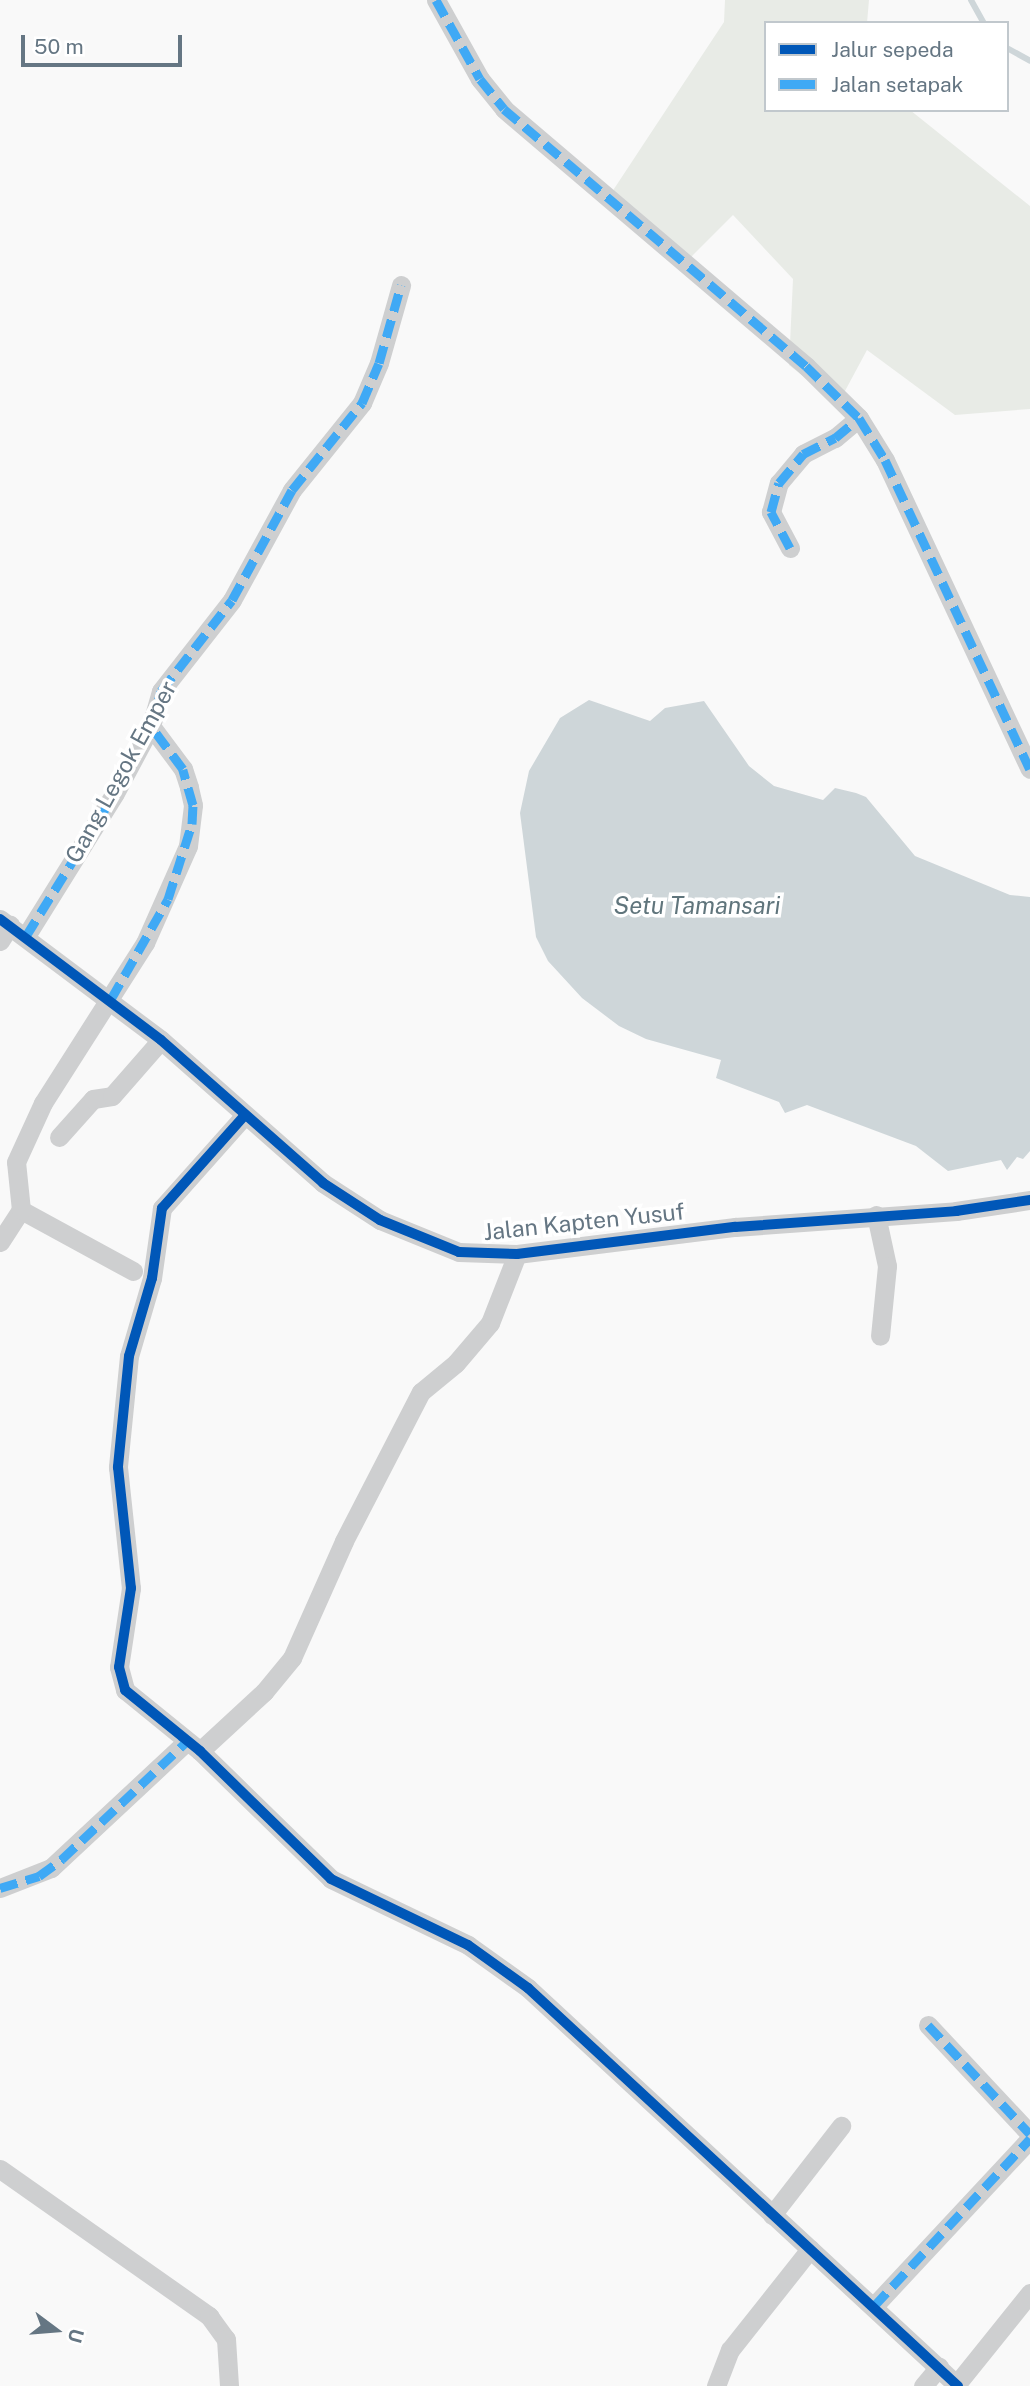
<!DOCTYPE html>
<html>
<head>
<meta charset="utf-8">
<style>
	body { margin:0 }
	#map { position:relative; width:1030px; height:2386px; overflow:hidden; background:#f9f9f9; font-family:"Public Sans",sans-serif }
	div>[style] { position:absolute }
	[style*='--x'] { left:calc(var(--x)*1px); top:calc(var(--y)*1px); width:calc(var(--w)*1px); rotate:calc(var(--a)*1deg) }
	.green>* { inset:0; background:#e8ebe6 }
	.water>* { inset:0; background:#ced6d9 }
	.stream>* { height:6px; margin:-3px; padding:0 3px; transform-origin:3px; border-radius:3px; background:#ced6d9 }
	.street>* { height:19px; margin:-9.5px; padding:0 9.5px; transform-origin:9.5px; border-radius:9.5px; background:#cecfd0 }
	.quiet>* { height:9px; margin-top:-4.5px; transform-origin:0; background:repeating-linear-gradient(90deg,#3fa9f5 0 18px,transparent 0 27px) }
	.cycleway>* { height:10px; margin:-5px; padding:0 5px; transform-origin:5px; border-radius:5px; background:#0057b8 }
	span { translate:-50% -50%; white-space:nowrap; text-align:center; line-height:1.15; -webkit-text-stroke:7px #fff; paint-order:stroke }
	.street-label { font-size:23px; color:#657683 }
	.water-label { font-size:24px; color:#60757c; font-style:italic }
	.legend { position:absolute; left:764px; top:21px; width:245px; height:91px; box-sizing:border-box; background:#fff; border:2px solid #c1c8cd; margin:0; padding:9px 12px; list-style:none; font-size:21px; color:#657683 }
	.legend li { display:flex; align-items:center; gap:14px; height:35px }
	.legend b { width:35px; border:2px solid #c1c8cd }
	.north { position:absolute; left:21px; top:2295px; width:70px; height:70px; -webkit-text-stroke:5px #fff; paint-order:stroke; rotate:106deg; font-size:19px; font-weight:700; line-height:28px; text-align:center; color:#657683 }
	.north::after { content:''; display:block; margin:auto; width:24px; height:32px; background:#657683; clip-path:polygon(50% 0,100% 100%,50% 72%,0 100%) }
	.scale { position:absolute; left:21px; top:35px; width:161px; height:32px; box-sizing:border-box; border:4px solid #657683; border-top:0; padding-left:9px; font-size:21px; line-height:24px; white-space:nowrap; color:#657683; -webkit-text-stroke:5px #fff; paint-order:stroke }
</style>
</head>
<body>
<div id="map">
	<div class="green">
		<div style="clip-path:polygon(725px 0,869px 0,867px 23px,766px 23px,766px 110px,910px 110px,1030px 206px,1030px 409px,955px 415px,867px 350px,838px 404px,789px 365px,793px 279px,733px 215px,682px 266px,608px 198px,724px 22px)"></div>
	</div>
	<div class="water">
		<div style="clip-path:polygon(589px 700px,650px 721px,665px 708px,704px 701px,749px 766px,774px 786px,823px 800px,835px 788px,856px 793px,866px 797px,915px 856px,1010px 895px,1030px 897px,1030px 1151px,1023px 1159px,1017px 1157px,1007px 1170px,1001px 1160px,948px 1171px,916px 1146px,807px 1105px,785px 1113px,779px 1102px,716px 1078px,721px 1060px,646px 1039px,619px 1026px,582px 998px,548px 961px,536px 937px,520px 813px,529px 771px,560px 718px)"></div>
	</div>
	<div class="stream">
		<div style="--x:971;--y:0;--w:26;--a:61"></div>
		<div style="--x:1007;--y:48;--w:26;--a:29"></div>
	</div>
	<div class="street">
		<div style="--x:436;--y:0;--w:90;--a:60.9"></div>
		<div style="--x:480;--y:79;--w:38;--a:51"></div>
		<div style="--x:504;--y:109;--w:397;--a:40.4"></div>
		<div style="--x:806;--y:366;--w:74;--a:44.5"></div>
		<div style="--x:859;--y:418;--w:49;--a:58.2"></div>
		<div style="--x:885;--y:460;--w:341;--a:64.9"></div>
		<div style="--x:790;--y:548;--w:41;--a:-117.8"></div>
		<div style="--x:771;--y:512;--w:30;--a:-75"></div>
		<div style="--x:779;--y:483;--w:38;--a:-50"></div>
		<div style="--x:803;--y:454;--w:36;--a:-27"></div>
		<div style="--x:835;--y:438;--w:31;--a:-40"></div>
		<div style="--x:0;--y:919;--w:201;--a:36.9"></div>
		<div style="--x:161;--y:1040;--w:216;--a:41.4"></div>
		<div style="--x:323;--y:1183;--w:68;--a:33"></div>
		<div style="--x:380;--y:1220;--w:85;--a:22.1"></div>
		<div style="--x:459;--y:1252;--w:58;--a:2"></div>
		<div style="--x:517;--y:1254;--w:220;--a:-7.1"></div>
		<div style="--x:735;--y:1227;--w:222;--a:-4.1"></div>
		<div style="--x:956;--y:1211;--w:75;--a:-8.5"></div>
		<div style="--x:26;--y:936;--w:168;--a:-58.1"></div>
		<div style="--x:115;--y:793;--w:76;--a:-61.8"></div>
		<div style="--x:151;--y:726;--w:36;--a:-74"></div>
		<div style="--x:161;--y:691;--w:115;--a:-52"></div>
		<div style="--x:232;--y:600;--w:125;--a:-61.4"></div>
		<div style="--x:292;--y:490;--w:112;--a:-51.2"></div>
		<div style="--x:362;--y:403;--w:43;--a:-67"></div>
		<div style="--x:379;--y:363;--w:81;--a:-74.2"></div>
		<div style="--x:0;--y:941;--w:19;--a:-58"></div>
		<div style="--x:245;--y:1115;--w:125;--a:131.7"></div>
		<div style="--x:162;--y:1208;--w:71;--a:98.1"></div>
		<div style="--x:152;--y:1278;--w:81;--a:106.4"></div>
		<div style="--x:129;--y:1356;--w:112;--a:95.7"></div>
		<div style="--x:118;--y:1467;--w:122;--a:83.9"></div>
		<div style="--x:131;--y:1588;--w:80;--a:98.6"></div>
		<div style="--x:119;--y:1667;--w:24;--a:75"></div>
		<div style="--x:125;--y:1690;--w:97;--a:39.1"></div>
		<div style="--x:200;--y:1751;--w:183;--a:44.3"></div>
		<div style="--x:331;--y:1879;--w:152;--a:25.7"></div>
		<div style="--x:468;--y:1945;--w:74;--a:35.6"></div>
		<div style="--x:528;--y:1988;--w:586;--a:42.79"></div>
		<div style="--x:59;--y:1137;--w:51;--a:-48.2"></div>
		<div style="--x:93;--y:1099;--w:19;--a:-9"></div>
		<div style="--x:112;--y:1096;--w:74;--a:-48.8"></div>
		<div style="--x:876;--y:1215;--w:52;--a:77.8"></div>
		<div style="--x:887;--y:1266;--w:70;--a:95.7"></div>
		<div style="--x:0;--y:1242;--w:38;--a:-57"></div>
		<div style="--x:133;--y:1271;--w:128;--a:-151.4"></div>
		<div style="--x:21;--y:1210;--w:48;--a:-95.9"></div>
		<div style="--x:16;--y:1162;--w:65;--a:-65.4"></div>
		<div style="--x:43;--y:1103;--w:190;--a:-57.5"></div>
		<div style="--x:145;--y:943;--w:106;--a:-66.1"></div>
		<div style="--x:188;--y:846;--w:41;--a:-83"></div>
		<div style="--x:193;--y:805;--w:18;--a:-103"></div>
		<div style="--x:189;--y:787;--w:19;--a:-108"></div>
		<div style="--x:183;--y:769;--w:54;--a:-126.7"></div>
		<div style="--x:200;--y:1751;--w:87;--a:-42.7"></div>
		<div style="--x:264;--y:1692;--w:44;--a:-50.5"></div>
		<div style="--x:292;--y:1658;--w:128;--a:-66"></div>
		<div style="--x:344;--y:1541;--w:168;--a:-62.7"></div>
		<div style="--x:421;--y:1392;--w:45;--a:-39.6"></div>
		<div style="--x:456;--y:1363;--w:52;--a:-49.6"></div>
		<div style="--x:490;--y:1323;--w:74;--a:-68.6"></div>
		<div style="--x:0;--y:1888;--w:55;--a:-21.4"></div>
		<div style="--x:51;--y:1868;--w:186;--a:-43"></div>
		<div style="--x:928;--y:2025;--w:149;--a:46.9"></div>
		<div style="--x:0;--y:2169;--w:256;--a:35.1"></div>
		<div style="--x:209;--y:2316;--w:29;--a:54"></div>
		<div style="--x:226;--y:2339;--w:47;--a:86.3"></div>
		<div style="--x:772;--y:2215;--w:113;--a:-52.2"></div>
		<div style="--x:874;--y:2306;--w:229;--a:-47"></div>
		<div style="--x:956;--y:2385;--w:118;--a:-51.2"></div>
		<div style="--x:716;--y:2386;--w:39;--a:-69"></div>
		<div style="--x:730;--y:2350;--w:129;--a:-51.6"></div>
		<div style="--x:923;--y:2386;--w:25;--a:-50"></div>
	</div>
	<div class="quiet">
		<div style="--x:436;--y:0;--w:90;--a:60.9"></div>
		<div style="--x:480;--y:79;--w:38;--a:51"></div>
		<div style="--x:504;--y:109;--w:397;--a:40.4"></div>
		<div style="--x:806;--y:366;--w:74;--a:44.5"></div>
		<div style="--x:859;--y:418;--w:49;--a:58.2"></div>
		<div style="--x:885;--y:460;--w:341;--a:64.9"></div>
		<div style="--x:790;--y:548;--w:41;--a:-117.8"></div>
		<div style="--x:771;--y:512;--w:30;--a:-75"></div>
		<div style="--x:779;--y:483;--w:38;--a:-50"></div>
		<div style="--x:803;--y:454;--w:36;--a:-27"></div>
		<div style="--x:835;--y:438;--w:31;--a:-40"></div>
		<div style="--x:26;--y:936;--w:168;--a:-58.1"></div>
		<div style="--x:115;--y:793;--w:76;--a:-61.8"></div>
		<div style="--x:151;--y:726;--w:36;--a:-74"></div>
		<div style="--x:161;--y:691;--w:115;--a:-52"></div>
		<div style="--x:232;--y:600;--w:125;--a:-61.4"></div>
		<div style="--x:292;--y:490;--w:112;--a:-51.2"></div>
		<div style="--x:362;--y:403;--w:43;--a:-67"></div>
		<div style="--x:379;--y:363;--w:81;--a:-74.2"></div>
		<div style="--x:111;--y:999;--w:115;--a:-60.3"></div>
		<div style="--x:168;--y:899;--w:79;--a:-72.3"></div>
		<div style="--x:192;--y:824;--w:19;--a:-87"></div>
		<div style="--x:193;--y:805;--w:37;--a:-106"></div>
		<div style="--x:183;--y:769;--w:54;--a:-126.7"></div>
		<div style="--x:0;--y:1888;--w:41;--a:-17.1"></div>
		<div style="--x:39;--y:1876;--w:29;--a:-36"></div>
		<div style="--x:62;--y:1859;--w:172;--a:-43.3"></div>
		<div style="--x:187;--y:1741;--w:8;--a:-140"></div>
		<div style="--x:928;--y:2025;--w:149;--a:46.9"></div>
		<div style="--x:874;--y:2306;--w:229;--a:-47"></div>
	</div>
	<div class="cycleway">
		<div style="--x:0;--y:919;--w:201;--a:36.9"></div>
		<div style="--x:161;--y:1040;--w:216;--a:41.4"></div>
		<div style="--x:323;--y:1183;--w:68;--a:33"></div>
		<div style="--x:380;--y:1220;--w:85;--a:22.1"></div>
		<div style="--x:459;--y:1252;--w:58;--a:2"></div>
		<div style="--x:517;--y:1254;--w:220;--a:-7.1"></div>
		<div style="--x:735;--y:1227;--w:222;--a:-4.1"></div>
		<div style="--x:956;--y:1211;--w:75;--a:-8.5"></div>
		<div style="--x:245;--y:1115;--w:125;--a:131.7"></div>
		<div style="--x:162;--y:1208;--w:71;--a:98.1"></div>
		<div style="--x:152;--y:1278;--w:81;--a:106.4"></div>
		<div style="--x:129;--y:1356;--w:112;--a:95.7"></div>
		<div style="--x:118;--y:1467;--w:122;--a:83.9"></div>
		<div style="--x:131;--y:1588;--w:80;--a:98.6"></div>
		<div style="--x:119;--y:1667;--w:24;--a:75"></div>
		<div style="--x:125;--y:1690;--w:97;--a:39.1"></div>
		<div style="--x:200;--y:1751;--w:183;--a:44.3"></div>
		<div style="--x:331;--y:1879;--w:152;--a:25.7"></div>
		<div style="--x:468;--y:1945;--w:74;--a:35.6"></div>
		<div style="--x:528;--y:1988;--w:586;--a:42.79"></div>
	</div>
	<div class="street-label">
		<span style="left:121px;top:772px;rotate:-61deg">Gang Legok Emper</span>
		<span style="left:584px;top:1222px;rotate:-6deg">Jalan Kapten Yusuf</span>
	</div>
	<div class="water-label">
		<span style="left:697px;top:906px">Setu Tamansari</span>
	</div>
	<ul class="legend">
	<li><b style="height:9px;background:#0057b8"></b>Jalur sepeda</li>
	<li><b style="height:9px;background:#3fa9f5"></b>Jalan setapak</li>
	</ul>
	<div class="north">U</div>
	<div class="scale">50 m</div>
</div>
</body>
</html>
